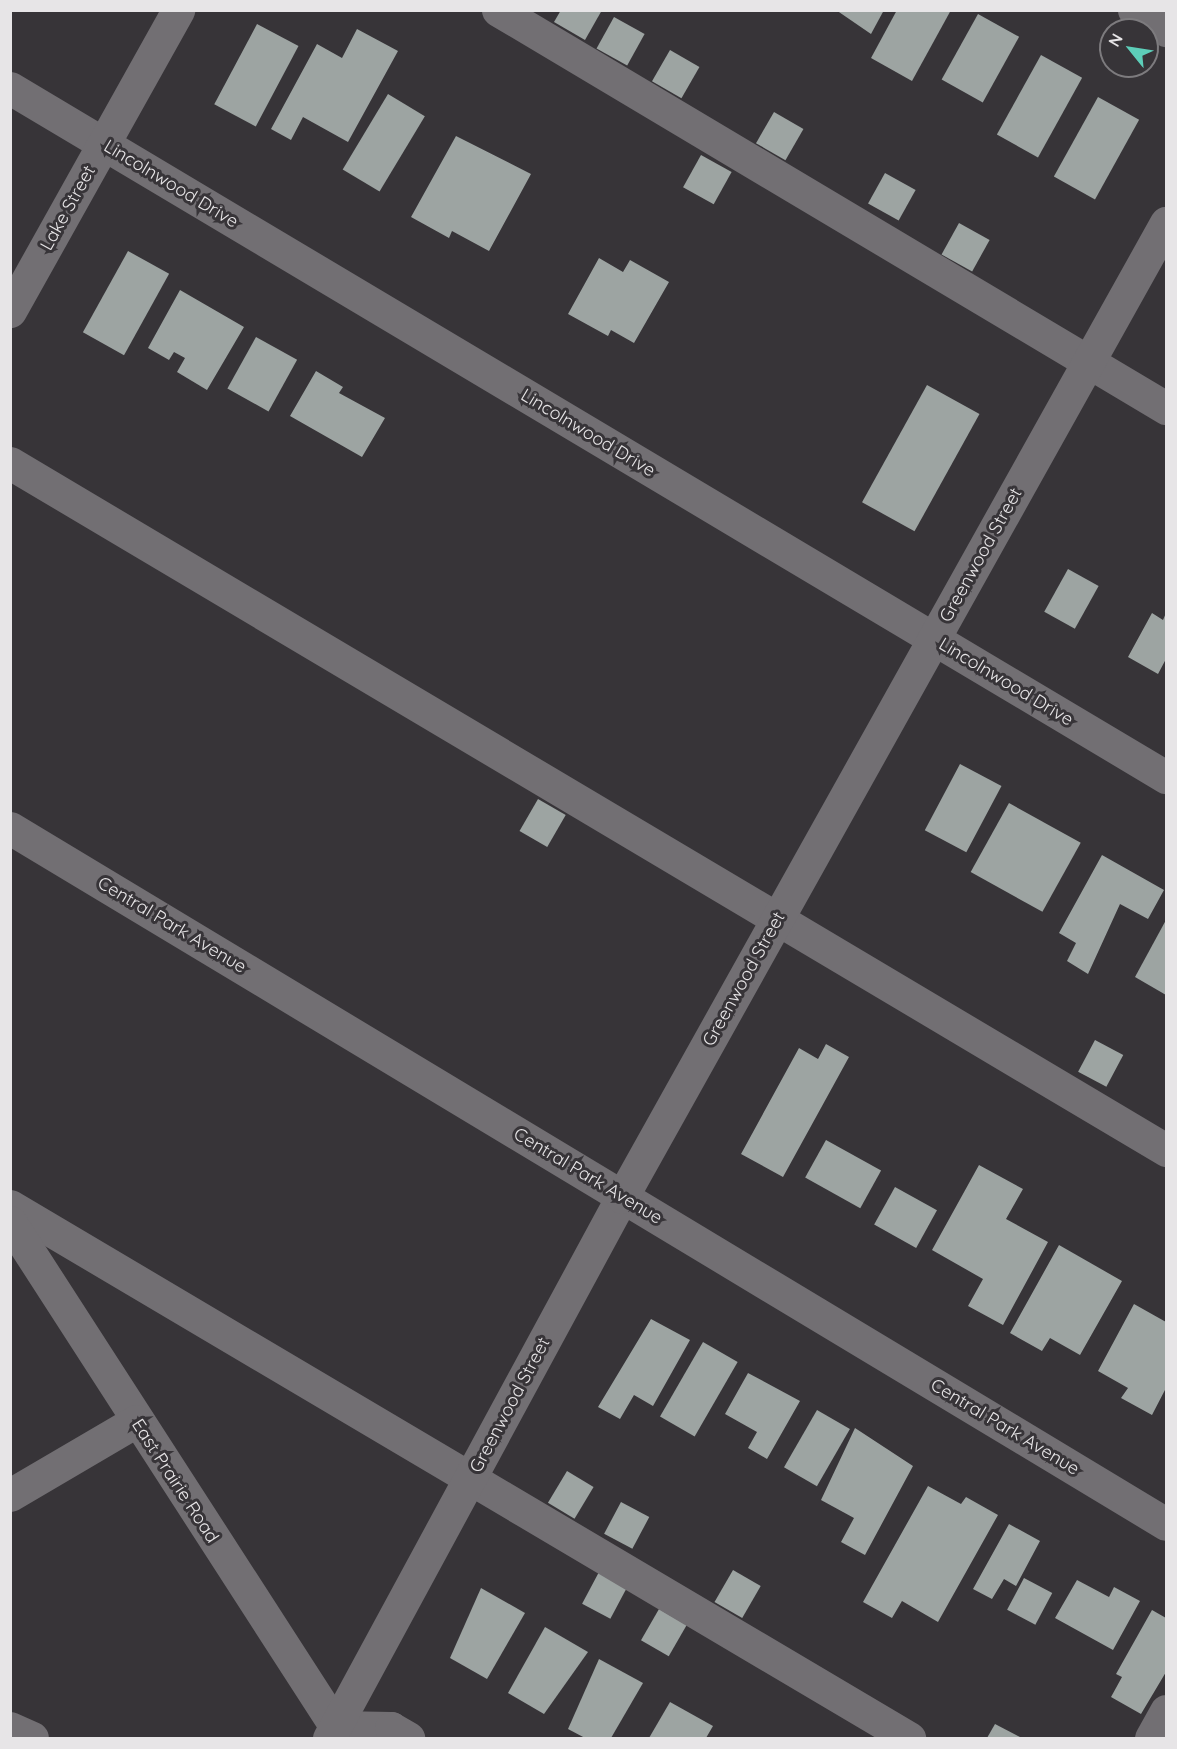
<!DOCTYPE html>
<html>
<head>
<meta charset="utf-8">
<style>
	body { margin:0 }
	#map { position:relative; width:1177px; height:1749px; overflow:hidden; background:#373438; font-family:Quicksand,sans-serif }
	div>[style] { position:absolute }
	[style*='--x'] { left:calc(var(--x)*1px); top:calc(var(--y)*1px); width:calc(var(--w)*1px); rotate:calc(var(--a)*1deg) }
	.building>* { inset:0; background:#9da4a2; transform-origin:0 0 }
	.minor>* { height:33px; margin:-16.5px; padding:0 16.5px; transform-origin:16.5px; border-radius:16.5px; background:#726f73 }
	span { translate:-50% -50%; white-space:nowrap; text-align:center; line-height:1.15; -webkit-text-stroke:6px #373438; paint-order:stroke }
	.street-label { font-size:18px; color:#e7e5e7 }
	.frame { position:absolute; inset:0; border:12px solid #e7e5e7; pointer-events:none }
	.north { position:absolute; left:1099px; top:18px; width:60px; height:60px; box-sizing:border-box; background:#373438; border:2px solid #7d7b7e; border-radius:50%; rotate:300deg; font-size:16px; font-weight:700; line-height:24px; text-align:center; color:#e7e5e7 }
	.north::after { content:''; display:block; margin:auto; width:21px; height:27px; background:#5dceb9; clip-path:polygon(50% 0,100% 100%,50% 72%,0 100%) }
</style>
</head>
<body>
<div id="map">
	<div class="building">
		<div style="clip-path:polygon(561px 10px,602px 10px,585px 40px,554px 22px)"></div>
		<div style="clip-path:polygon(836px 10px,884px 10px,871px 34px)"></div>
		<div style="clip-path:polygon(897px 10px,951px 10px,912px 81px,871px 58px)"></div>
		<div style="left:978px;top:14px;width:47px;height:75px;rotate:29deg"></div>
		<div style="left:614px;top:17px;width:35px;height:36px;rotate:29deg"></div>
		<div style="left:257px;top:24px;width:47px;height:91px;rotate:28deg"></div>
		<div style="clip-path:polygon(357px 29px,398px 51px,348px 142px,303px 117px,291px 140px,271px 129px,317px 44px,342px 58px)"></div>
		<div style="left:670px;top:50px;width:34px;height:36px;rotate:30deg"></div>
		<div style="left:1041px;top:55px;width:47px;height:91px;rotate:29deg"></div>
		<div style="left:388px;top:94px;width:43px;height:88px;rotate:31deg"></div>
		<div style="left:1098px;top:97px;width:47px;height:91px;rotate:29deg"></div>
		<div style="left:774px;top:112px;width:34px;height:36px;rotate:30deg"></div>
		<div style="clip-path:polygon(456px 136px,531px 174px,489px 251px,452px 231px,449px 238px,411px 217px)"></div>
		<div style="left:701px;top:155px;width:35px;height:37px;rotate:29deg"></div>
		<div style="left:885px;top:173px;width:35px;height:35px;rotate:29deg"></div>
		<div style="left:959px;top:223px;width:35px;height:36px;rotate:29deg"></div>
		<div style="left:128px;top:251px;width:47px;height:93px;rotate:29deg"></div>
		<div style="clip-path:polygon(599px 258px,623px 272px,630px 260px,669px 282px,634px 343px,611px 330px,608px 336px,568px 314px)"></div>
		<div style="clip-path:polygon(180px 290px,244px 327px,207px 390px,177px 372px,185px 358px,174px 352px,169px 360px,148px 348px)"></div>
		<div style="left:256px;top:337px;width:47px;height:59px;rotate:29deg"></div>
		<div style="clip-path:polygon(316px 371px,343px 387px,339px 393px,385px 418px,362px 457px,290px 416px)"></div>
		<div style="left:927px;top:385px;width:60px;height:134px;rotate:29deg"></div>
		<div style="left:1068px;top:569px;width:35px;height:49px;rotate:29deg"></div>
		<div style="clip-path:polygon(1152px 613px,1163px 620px,1166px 613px,1166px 659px,1158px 674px,1128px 657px)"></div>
		<div style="left:960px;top:764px;width:47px;height:75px;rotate:28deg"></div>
		<div style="left:538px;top:799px;width:32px;height:37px;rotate:30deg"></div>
		<div style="left:1009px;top:803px;width:82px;height:79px;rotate:29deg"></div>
		<div style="clip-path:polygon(1102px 855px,1164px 890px,1148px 919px,1120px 904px,1088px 974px,1067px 961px,1076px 943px,1059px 933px)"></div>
		<div style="clip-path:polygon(1166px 920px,1166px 995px,1135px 977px)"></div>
		<div style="left:1095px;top:1040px;width:32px;height:36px;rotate:28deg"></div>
		<div style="clip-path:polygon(826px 1044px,849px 1057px,783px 1177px,741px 1154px,799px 1048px,818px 1059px)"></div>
		<div style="left:826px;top:1140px;width:63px;height:43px;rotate:29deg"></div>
		<div style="clip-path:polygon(979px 1165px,1023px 1189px,1006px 1219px,1048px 1242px,1003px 1325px,968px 1306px,983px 1279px,932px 1250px)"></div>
		<div style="left:895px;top:1187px;width:48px;height:43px;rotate:29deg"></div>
		<div style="clip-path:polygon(1059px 1245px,1122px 1281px,1080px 1355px,1050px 1338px,1042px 1351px,1010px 1333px)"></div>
		<div style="clip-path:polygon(1134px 1304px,1166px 1322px,1166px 1388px,1152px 1415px,1121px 1398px,1128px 1388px,1098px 1371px)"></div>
		<div style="clip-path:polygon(651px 1319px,690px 1340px,653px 1406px,634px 1395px,620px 1419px,598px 1407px)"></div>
		<div style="left:703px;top:1342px;width:40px;height:86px;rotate:30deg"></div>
		<div style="clip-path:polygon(748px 1373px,800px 1401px,767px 1459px,748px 1448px,757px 1432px,725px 1414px)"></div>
		<div style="left:817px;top:1410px;width:38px;height:66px;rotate:30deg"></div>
		<div style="clip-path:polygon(855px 1428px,913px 1466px,865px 1555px,841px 1542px,854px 1518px,821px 1500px)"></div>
		<div style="left:567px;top:1471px;width:31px;height:37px;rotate:31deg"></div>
		<div style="clip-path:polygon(928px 1486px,961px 1504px,966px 1497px,998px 1515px,938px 1622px,902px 1601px,892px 1618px,863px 1602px)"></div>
		<div style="left:621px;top:1502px;width:32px;height:36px;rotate:28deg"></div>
		<div style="clip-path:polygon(1009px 1524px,1040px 1541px,1016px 1586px,1004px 1579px,992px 1599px,973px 1589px)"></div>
		<div style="left:733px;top:1570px;width:32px;height:37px;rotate:30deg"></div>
		<div style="left:599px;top:1572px;width:32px;height:36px;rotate:28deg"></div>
		<div style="left:1024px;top:1578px;width:32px;height:36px;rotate:28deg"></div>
		<div style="clip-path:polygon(1077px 1580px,1109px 1597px,1114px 1587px,1140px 1601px,1113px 1650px,1055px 1618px)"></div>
		<div style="clip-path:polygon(481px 1588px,525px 1613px,487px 1679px,450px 1658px)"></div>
		<div style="left:659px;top:1609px;width:32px;height:36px;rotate:30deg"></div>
		<div style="clip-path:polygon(1152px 1610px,1166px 1618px,1166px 1672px,1141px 1714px,1111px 1697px,1122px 1677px,1116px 1674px)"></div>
		<div style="clip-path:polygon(545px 1627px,588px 1652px,544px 1714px,508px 1693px)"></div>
		<div style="clip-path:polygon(599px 1659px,643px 1683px,611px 1738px,585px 1738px,568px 1729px)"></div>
		<div style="clip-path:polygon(670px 1702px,713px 1726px,706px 1738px,649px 1738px)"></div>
		<div style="clip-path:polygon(995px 1724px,1022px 1738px,987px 1738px)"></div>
	</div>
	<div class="minor">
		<div style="--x:498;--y:10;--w:778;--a:30.79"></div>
		<div style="--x:1134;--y:10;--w:38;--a:32"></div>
		<div style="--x:10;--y:88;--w:1346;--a:30.8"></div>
		<div style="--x:10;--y:311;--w:345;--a:-60.8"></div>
		<div style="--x:10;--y:463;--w:1345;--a:30.72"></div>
		<div style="--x:10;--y:828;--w:1349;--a:31.05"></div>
		<div style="--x:10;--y:1206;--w:1045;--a:30.62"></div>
		<div style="--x:10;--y:1222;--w:614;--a:57.16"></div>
		<div style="--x:10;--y:1495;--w:146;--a:-30.4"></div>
		<div style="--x:336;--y:1727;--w:55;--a:1"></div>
		<div style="--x:391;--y:1728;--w:20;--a:30"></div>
		<div style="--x:10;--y:1728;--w:24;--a:24"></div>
		<div style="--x:329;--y:1738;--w:615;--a:-61.56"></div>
		<div style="--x:622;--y:1197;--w:1116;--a:-60.82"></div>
		<div style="--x:1151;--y:1738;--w:31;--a:-61"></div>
	</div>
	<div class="street-label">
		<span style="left:171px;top:184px;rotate:31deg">Lincolnwood Drive</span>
		<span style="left:68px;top:208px;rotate:-61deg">Lake Street</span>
		<span style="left:588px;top:433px;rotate:31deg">Lincolnwood Drive</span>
		<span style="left:981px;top:555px;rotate:-61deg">Greenwood Street</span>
		<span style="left:1006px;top:682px;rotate:31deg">Lincolnwood Drive</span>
		<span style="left:172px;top:925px;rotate:31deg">Central Park Avenue</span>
		<span style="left:744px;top:979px;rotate:-61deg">Greenwood Street</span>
		<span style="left:588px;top:1176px;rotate:31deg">Central Park Avenue</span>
		<span style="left:510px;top:1405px;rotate:-62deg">Greenwood Street</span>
		<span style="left:1005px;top:1427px;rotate:31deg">Central Park Avenue</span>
		<span style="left:175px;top:1481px;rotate:57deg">East Prairie Road</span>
	</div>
	<div class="frame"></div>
	<div class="north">N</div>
</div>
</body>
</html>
